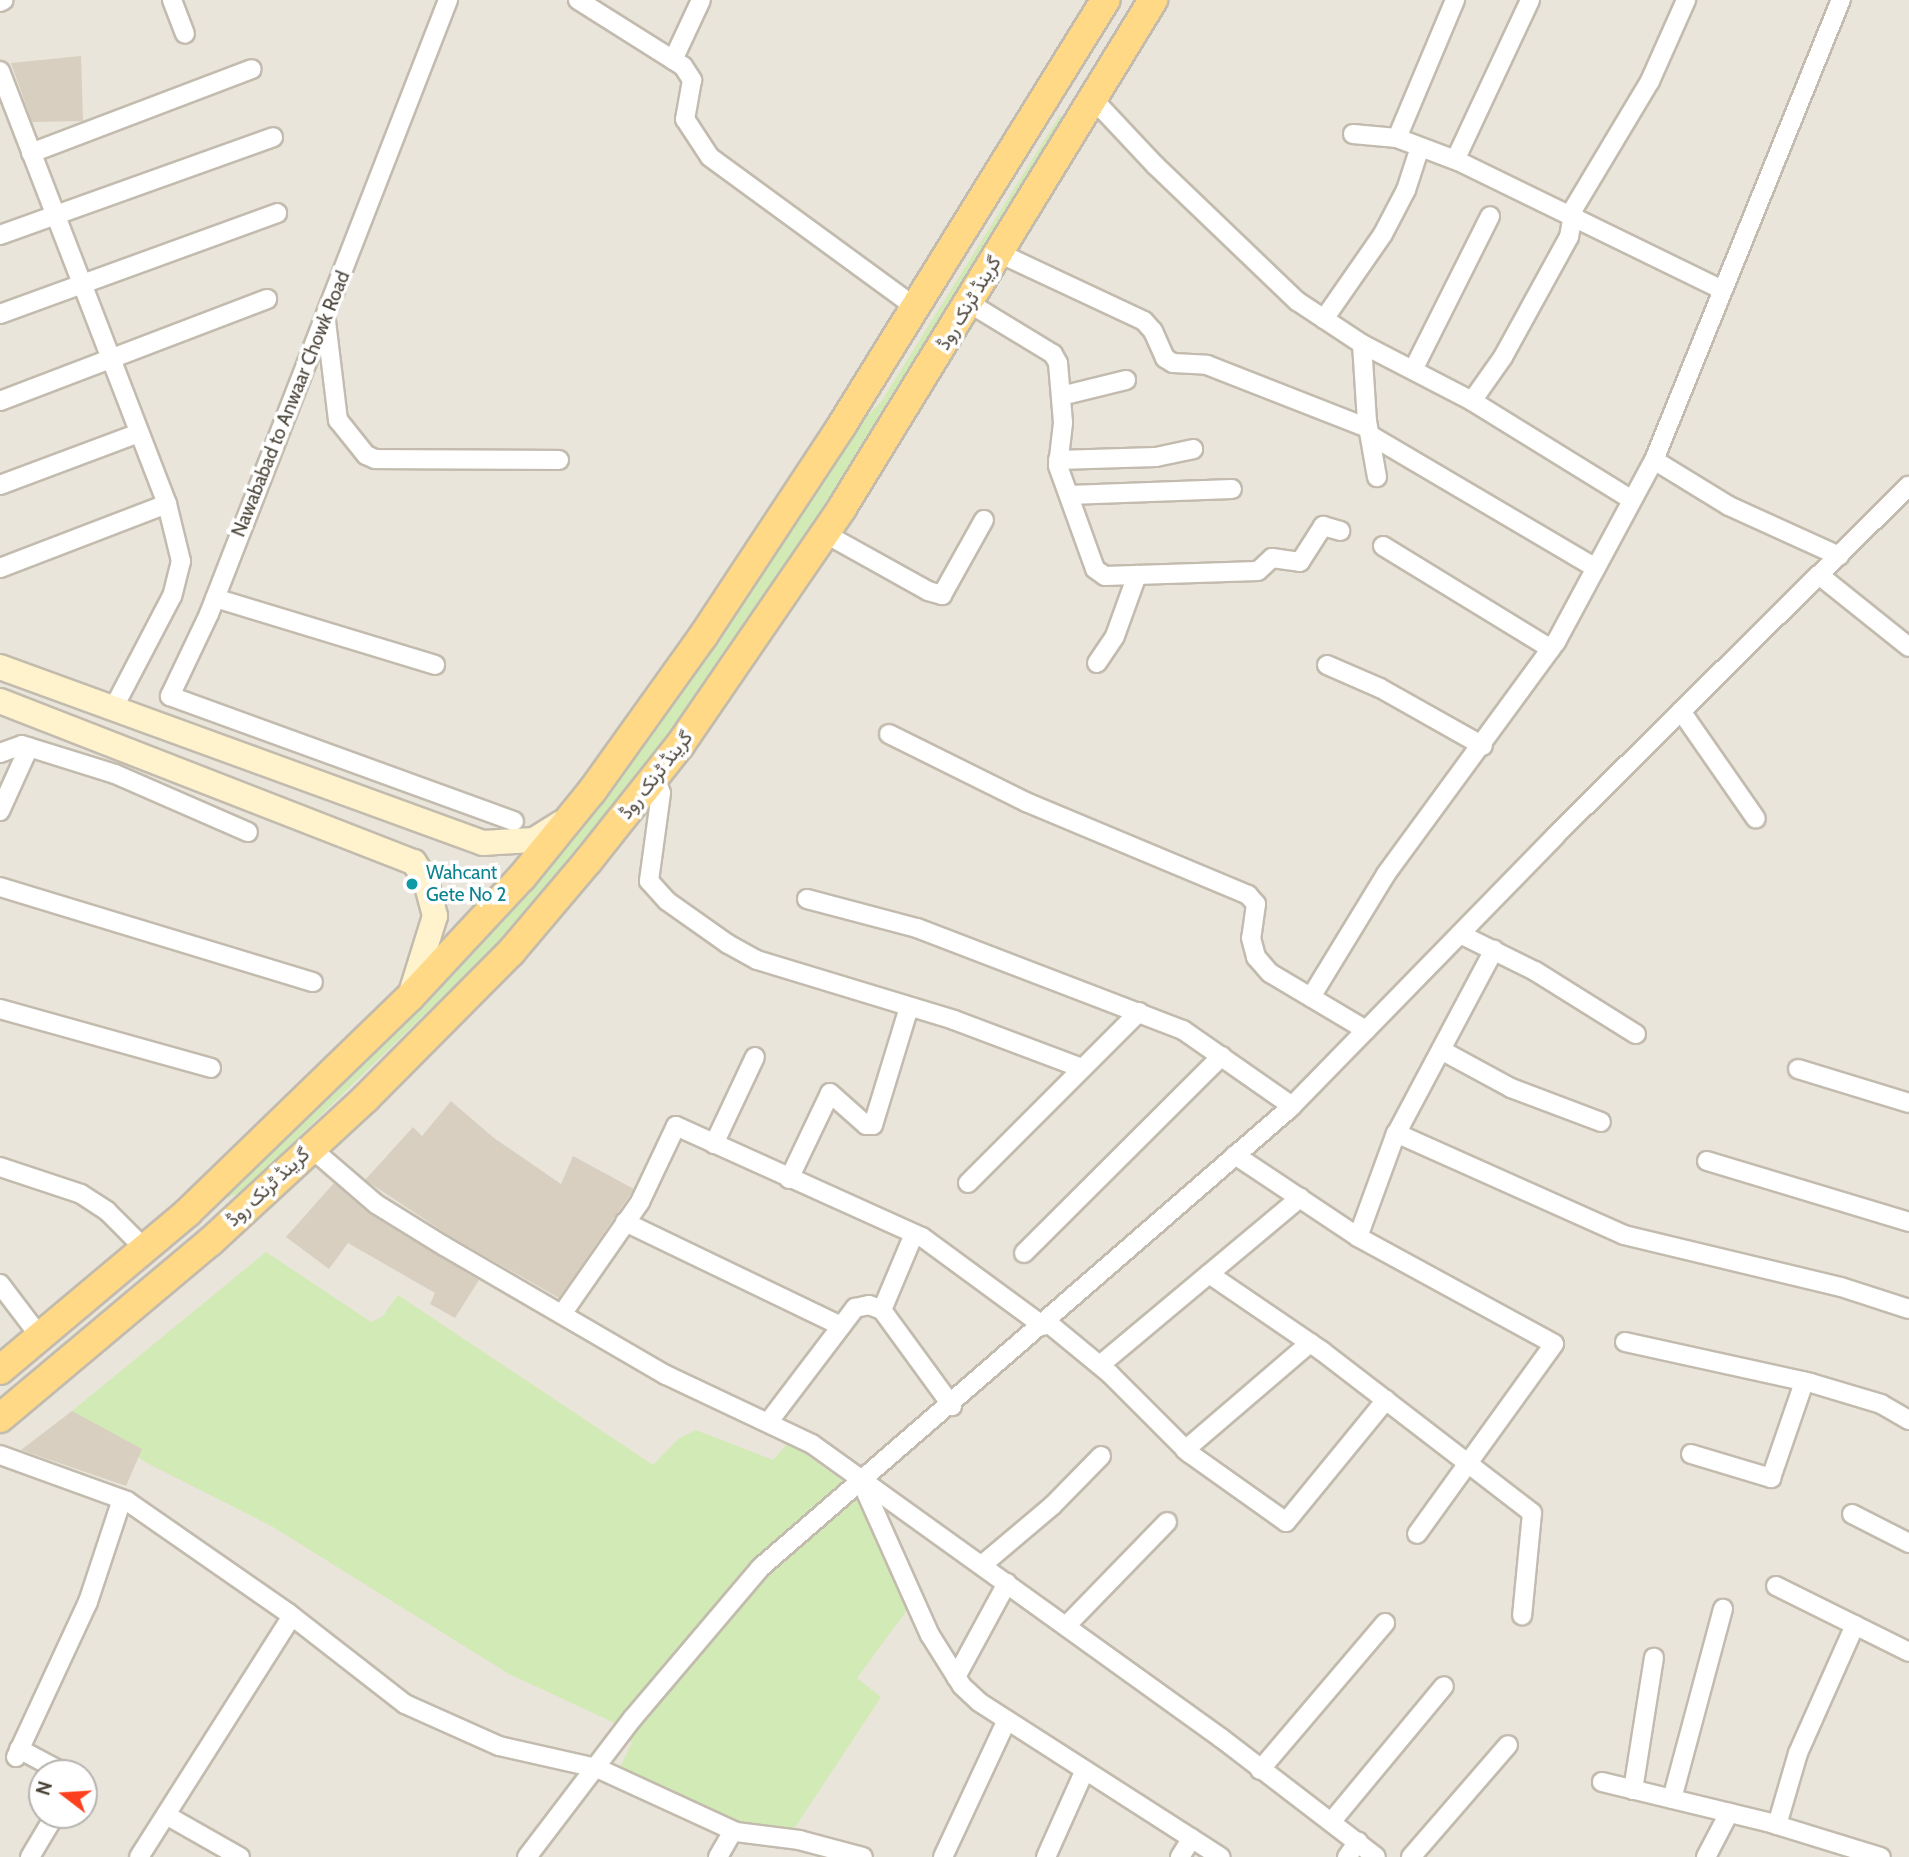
<!DOCTYPE html>
<html>
<head>
<meta charset="utf-8">
<style>
	body { margin:0 }
	#map { position:relative; width:1909px; height:1857px; overflow:hidden; background:#f6f3ec; font-family:Cabin,Vazirmatn,sans-serif }
	div>[style] { position:absolute }
	[style*='--x'] { left:calc(var(--x)*1px); top:calc(var(--y)*1px); width:calc(var(--w)*1px); rotate:calc(var(--a)*1deg) }
	.residential>* { inset:0; background:#eae5da }
	.green>* { inset:0; background:#d2eab5 }
	.building>* { inset:0; background:#d8cfc1 }
	.roads { filter:drop-shadow(2px 0 #c2bbae) drop-shadow(-2px 0 #c2bbae) drop-shadow(0 2px #c2bbae) drop-shadow(0 -2px #c2bbae) }
	.minor>* { height:18px; margin:-9px; padding:0 9px; transform-origin:9px; border-radius:9px; background:#fff }
	.secondary>* { height:24px; margin:-12px; padding:0 12px; transform-origin:12px; border-radius:12px; background:#fff3cd }
	.trunk>* { height:28px; margin:-14px; padding:0 14px; transform-origin:14px; border-radius:14px; background:#ffd985 }
	.dots>* { width:19px; height:19px; translate:-50% -50%; box-sizing:border-box; border:4px solid #fff; border-radius:50% }
	span { translate:-50% -50%; white-space:nowrap; text-align:center; line-height:1.15; -webkit-text-stroke:7px #fff; paint-order:stroke }
	.street-label { font-size:19px; color:#4b4439 }
	.culture-label { font-size:19px; color:#0d838f }
	.left { translate:0 -50%; text-align:left }
	.north { position:absolute; left:28px; top:1759px; width:70px; height:70px; box-sizing:border-box; background:#fff; border:2px solid #b7b4b0; border-radius:50%; rotate:287deg; font-size:19px; font-weight:700; line-height:28px; text-align:center; color:#4b4439 }
	.north::after { content:''; display:block; margin:auto; width:24px; height:32px; background:#fc3f1d; clip-path:polygon(50% 0,100% 100%,50% 72%,0 100%) }
</style>
</head>
<body>
<div id="map">
	<div class="residential">
		<div style="clip-path:polygon(evenodd,0 0,1909px 0,1909px 1857px,0 1857px,0 0,42px 1773px,84px 1773px,84px 1815px,42px 1815px,42px 1773px)"></div>
	</div>
	<div class="green">
		<div style="clip-path:polygon(1060px 115px,1068px 124px,887px 420px,668px 749px,496px 953px,430px 1009px,242px 1192px,224px 1199px,220px 1192px,490px 924px,859px 424px,881px 402px)"></div>
		<div style="clip-path:polygon(266px 1252px,371px 1322px,382px 1317px,398px 1295px,653px 1465px,678px 1439px,696px 1430px,773px 1460px,789px 1442px,852px 1488px,874px 1524px,907px 1610px,857px 1678px,881px 1697px,788px 1838px,739px 1827px,618px 1771px,632px 1743px,619px 1725px,509px 1674px,273px 1527px,145px 1462px,72px 1411px)"></div>
	</div>
	<div class="building">
		<div style="clip-path:polygon(81px 56px,83px 121px,32px 122px,11px 63px)"></div>
		<div style="clip-path:polygon(451px 1101px,494px 1138px,561px 1184px,573px 1156px,634px 1189px,559px 1298px,450px 1236px,365px 1180px,413px 1127px,422px 1136px)"></div>
		<div style="clip-path:polygon(334px 1183px,370px 1214px,479px 1280px,455px 1318px,430px 1304px,435px 1293px,348px 1243px,329px 1269px,286px 1237px)"></div>
		<div style="clip-path:polygon(72px 1411px,142px 1449px,126px 1486px,21px 1450px)"></div>
	</div>
	<div class="roads">
		<div class="minor">
			<div style="--x:172;--y:0;--w:36;--a:69"></div>
			<div style="--x:448;--y:0;--w:659;--a:111.27"></div>
			<div style="--x:209;--y:614;--w:91;--a:115.4"></div>
			<div style="--x:170;--y:696;--w:366;--a:20"></div>
			<div style="--x:578;--y:0;--w:124;--a:32.2"></div>
			<div style="--x:683;--y:66;--w:17;--a:57"></div>
			<div style="--x:692;--y:80;--w:40;--a:100"></div>
			<div style="--x:685;--y:119;--w:45;--a:56.7"></div>
			<div style="--x:710;--y:157;--w:254;--a:36.2"></div>
			<div style="--x:0;--y:2;--w:4;--a:-27"></div>
			<div style="--x:673;--y:60;--w:66;--a:-65"></div>
			<div style="--x:0;--y:71;--w:464;--a:68.9"></div>
			<div style="--x:167;--y:504;--w:59;--a:76.2"></div>
			<div style="--x:181;--y:561;--w:36;--a:104"></div>
			<div style="--x:172;--y:596;--w:127;--a:117.6"></div>
			<div style="--x:1093;--y:99;--w:91;--a:46.8"></div>
			<div style="--x:1155;--y:165;--w:197;--a:43.8"></div>
			<div style="--x:1297;--y:301;--w:78;--a:33.5"></div>
			<div style="--x:1362;--y:344;--w:124;--a:27.4"></div>
			<div style="--x:1472;--y:401;--w:188;--a:31.7"></div>
			<div style="--x:1353;--y:134;--w:44;--a:5.2"></div>
			<div style="--x:1397;--y:138;--w:65;--a:20.7"></div>
			<div style="--x:1458;--y:161;--w:292;--a:26"></div>
			<div style="--x:1397;--y:138;--w:150;--a:-67.2"></div>
			<div style="--x:31;--y:153;--w:236;--a:-20.8"></div>
			<div style="--x:1458;--y:154;--w:170;--a:-64.9"></div>
			<div style="--x:0;--y:235;--w:290;--a:-19.7"></div>
			<div style="--x:999;--y:253;--w:160;--a:25.1"></div>
			<div style="--x:1144;--y:321;--w:13;--a:48"></div>
			<div style="--x:1153;--y:331;--w:30;--a:66"></div>
			<div style="--x:1165;--y:358;--w:9;--a:32"></div>
			<div style="--x:1173;--y:363;--w:34;--a:3"></div>
			<div style="--x:1207;--y:365;--w:173;--a:21.4"></div>
			<div style="--x:969;--y:303;--w:98;--a:31.3"></div>
			<div style="--x:1053;--y:354;--w:10;--a:61"></div>
			<div style="--x:1058;--y:363;--w:60;--a:85.2"></div>
			<div style="--x:1063;--y:423;--w:43;--a:96.6"></div>
			<div style="--x:1058;--y:466;--w:109;--a:70.2"></div>
			<div style="--x:1095;--y:569;--w:12;--a:35"></div>
			<div style="--x:1105;--y:576;--w:153;--a:-1.9"></div>
			<div style="--x:1258;--y:571;--w:19;--a:-43"></div>
			<div style="--x:1272;--y:558;--w:28;--a:8"></div>
			<div style="--x:1300;--y:562;--w:43;--a:-57.4"></div>
			<div style="--x:1323;--y:526;--w:18;--a:16"></div>
			<div style="--x:0;--y:314;--w:295;--a:-20"></div>
			<div style="--x:1324;--y:319;--w:103;--a:-55.2"></div>
			<div style="--x:1383;--y:234;--w:50;--a:-62.4"></div>
			<div style="--x:1406;--y:190;--w:45;--a:-72"></div>
			<div style="--x:326;--y:321;--w:100;--a:83.1"></div>
			<div style="--x:338;--y:420;--w:45;--a:51.3"></div>
			<div style="--x:366;--y:455;--w:10;--a:24"></div>
			<div style="--x:375;--y:459;--w:184;--a:0.3"></div>
			<div style="--x:1362;--y:344;--w:77;--a:86.3"></div>
			<div style="--x:1367;--y:421;--w:57;--a:79.9"></div>
			<div style="--x:1413;--y:370;--w:172;--a:-63.4"></div>
			<div style="--x:1061;--y:396;--w:67;--a:-13.8"></div>
			<div style="--x:0;--y:401;--w:286;--a:-20.9"></div>
			<div style="--x:1472;--y:401;--w:54;--a:-54.8"></div>
			<div style="--x:1503;--y:357;--w:137;--a:-61.2"></div>
			<div style="--x:1569;--y:237;--w:29;--a:-80"></div>
			<div style="--x:1574;--y:208;--w:148;--a:-59.1"></div>
			<div style="--x:1650;--y:81;--w:89;--a:-66"></div>
			<div style="--x:1370;--y:435;--w:262;--a:30.5"></div>
			<div style="--x:1058;--y:460;--w:98;--a:-1.8"></div>
			<div style="--x:1156;--y:457;--w:38;--a:-12"></div>
			<div style="--x:1654;--y:460;--w:88;--a:31.5"></div>
			<div style="--x:1729;--y:506;--w:121;--a:24.4"></div>
			<div style="--x:0;--y:485;--w:148;--a:-20.5"></div>
			<div style="--x:1069;--y:495;--w:163;--a:-2.1"></div>
			<div style="--x:824;--y:533;--w:119;--a:29.1"></div>
			<div style="--x:928;--y:591;--w:15;--a:16"></div>
			<div style="--x:942;--y:595;--w:86;--a:-60.8"></div>
			<div style="--x:1383;--y:546;--w:197;--a:31.5"></div>
			<div style="--x:0;--y:568;--w:179;--a:-21"></div>
			<div style="--x:1819;--y:575;--w:115;--a:38.7"></div>
			<div style="--x:215;--y:598;--w:230;--a:16.9"></div>
			<div style="--x:1097;--y:663;--w:32;--a:-56"></div>
			<div style="--x:1115;--y:636;--w:65;--a:-70.2"></div>
			<div style="--x:1327;--y:665;--w:58;--a:23.5"></div>
			<div style="--x:1380;--y:688;--w:118;--a:29.4"></div>
			<div style="--x:1681;--y:711;--w:131;--a:55.2"></div>
			<div style="--x:889;--y:734;--w:153;--a:26.4"></div>
			<div style="--x:1026;--y:802;--w:241;--a:22.7"></div>
			<div style="--x:1248;--y:895;--w:12;--a:48"></div>
			<div style="--x:1256;--y:904;--w:34;--a:98"></div>
			<div style="--x:1251;--y:938;--w:20;--a:75"></div>
			<div style="--x:1256;--y:957;--w:21;--a:49"></div>
			<div style="--x:1270;--y:973;--w:112;--a:30.7"></div>
			<div style="--x:0;--y:753;--w:23;--a:-20"></div>
			<div style="--x:22;--y:745;--w:97;--a:17.3"></div>
			<div style="--x:115;--y:774;--w:145;--a:23.6"></div>
			<div style="--x:655;--y:776;--w:18;--a:71"></div>
			<div style="--x:661;--y:793;--w:89;--a:97.8"></div>
			<div style="--x:649;--y:881;--w:27;--a:48"></div>
			<div style="--x:667;--y:901;--w:75;--a:35.2"></div>
			<div style="--x:728;--y:944;--w:33;--a:29"></div>
			<div style="--x:757;--y:960;--w:206;--a:16.9"></div>
			<div style="--x:954;--y:1020;--w:137;--a:20.6"></div>
			<div style="--x:0;--y:811;--w:70;--a:-65.6"></div>
			<div style="--x:0;--y:887;--w:327;--a:16.9"></div>
			<div style="--x:807;--y:899;--w:114;--a:14.8"></div>
			<div style="--x:917;--y:928;--w:285;--a:21"></div>
			<div style="--x:1183;--y:1030;--w:133;--a:34.9"></div>
			<div style="--x:1460;--y:934;--w:84;--a:26.3"></div>
			<div style="--x:1535;--y:971;--w:119;--a:32"></div>
			<div style="--x:1311;--y:997;--w:144;--a:-58.6"></div>
			<div style="--x:1386;--y:874;--w:288;--a:-53.8"></div>
			<div style="--x:1556;--y:642;--w:207;--a:-61.7"></div>
			<div style="--x:1654;--y:460;--w:497;--a:-67.9"></div>
			<div style="--x:0;--y:1009;--w:219;--a:15.6"></div>
			<div style="--x:1441;--y:1050;--w:80;--a:28.5"></div>
			<div style="--x:1511;--y:1088;--w:96;--a:20.7"></div>
			<div style="--x:1798;--y:1069;--w:116;--a:17"></div>
			<div style="--x:1396;--y:1133;--w:250;--a:24.1"></div>
			<div style="--x:1624;--y:1235;--w:223;--a:13.5"></div>
			<div style="--x:1841;--y:1287;--w:71;--a:17.9"></div>
			<div style="--x:714;--y:1144;--w:96;--a:-64.8"></div>
			<div style="--x:311;--y:1148;--w:86;--a:40.7"></div>
			<div style="--x:376;--y:1204;--w:80;--a:31.7"></div>
			<div style="--x:444;--y:1246;--w:257;--a:30.2"></div>
			<div style="--x:666;--y:1375;--w:161;--a:25.3"></div>
			<div style="--x:812;--y:1444;--w:504;--a:35.71"></div>
			<div style="--x:1221;--y:1738;--w:195;--a:37.5"></div>
			<div style="--x:1235;--y:1155;--w:148;--a:33.7"></div>
			<div style="--x:1358;--y:1237;--w:223;--a:28.6"></div>
			<div style="--x:1554;--y:1344;--w:234;--a:125.8"></div>
			<div style="--x:1707;--y:1161;--w:211;--a:16.8"></div>
			<div style="--x:0;--y:1167;--w:85;--a:18.4"></div>
			<div style="--x:81;--y:1194;--w:31;--a:33"></div>
			<div style="--x:107;--y:1211;--w:54;--a:45"></div>
			<div style="--x:789;--y:1179;--w:95;--a:-64.5"></div>
			<div style="--x:830;--y:1093;--w:48;--a:41.6"></div>
			<div style="--x:866;--y:1125;--w:7;--a:0"></div>
			<div style="--x:873;--y:1125;--w:123;--a:-73"></div>
			<div style="--x:968;--y:1183;--w:242;--a:-45"></div>
			<div style="--x:625;--y:1222;--w:240;--a:25.7"></div>
			<div style="--x:1358;--y:1237;--w:108;--a:-69.9"></div>
			<div style="--x:1395;--y:1136;--w:211;--a:-62"></div>
			<div style="--x:1024;--y:1253;--w:279;--a:-44.9"></div>
			<div style="--x:1209;--y:1274;--w:137;--a:34.3"></div>
			<div style="--x:1322;--y:1351;--w:265;--a:37.6"></div>
			<div style="--x:1532;--y:1513;--w:103;--a:95.5"></div>
			<div style="--x:0;--y:1284;--w:68;--a:52.8"></div>
			<div style="--x:882;--y:1310;--w:119;--a:53.9"></div>
			<div style="--x:562;--y:1314;--w:136;--a:-55.1"></div>
			<div style="--x:640;--y:1202;--w:84;--a:-64.7"></div>
			<div style="--x:676;--y:1126;--w:270;--a:24.3"></div>
			<div style="--x:922;--y:1237;--w:150;--a:36.3"></div>
			<div style="--x:1047;--y:1322;--w:82;--a:39.5"></div>
			<div style="--x:1110;--y:1374;--w:112;--a:45"></div>
			<div style="--x:1189;--y:1453;--w:119;--a:35.4"></div>
			<div style="--x:1286;--y:1522;--w:158;--a:-50.7"></div>
			<div style="--x:1625;--y:1342;--w:190;--a:12.4"></div>
			<div style="--x:1811;--y:1383;--w:73;--a:16.7"></div>
			<div style="--x:1881;--y:1404;--w:32;--a:30"></div>
			<div style="--x:1100;--y:1365;--w:261;--a:-39.9"></div>
			<div style="--x:770;--y:1420;--w:141;--a:-52.8"></div>
			<div style="--x:855;--y:1308;--w:14;--a:-12"></div>
			<div style="--x:869;--y:1305;--w:14;--a:21"></div>
			<div style="--x:882;--y:1310;--w:82;--a:-67.2"></div>
			<div style="--x:1185;--y:1450;--w:165;--a:-40.6"></div>
			<div style="--x:1691;--y:1454;--w:84;--a:16.7"></div>
			<div style="--x:1771;--y:1478;--w:102;--a:-71"></div>
			<div style="--x:0;--y:1455;--w:135;--a:19.9"></div>
			<div style="--x:127;--y:1501;--w:196;--a:34.8"></div>
			<div style="--x:288;--y:1613;--w:148;--a:37.9"></div>
			<div style="--x:405;--y:1704;--w:103;--a:24.1"></div>
			<div style="--x:499;--y:1746;--w:100;--a:12.7"></div>
			<div style="--x:597;--y:1768;--w:153;--a:24.7"></div>
			<div style="--x:736;--y:1832;--w:64;--a:7.2"></div>
			<div style="--x:799;--y:1840;--w:66;--a:14.9"></div>
			<div style="--x:861;--y:1481;--w:169;--a:65.9"></div>
			<div style="--x:930;--y:1635;--w:60;--a:57.9"></div>
			<div style="--x:962;--y:1686;--w:23;--a:43"></div>
			<div style="--x:979;--y:1702;--w:287;--a:32.7"></div>
			<div style="--x:1852;--y:1514;--w:64;--a:27"></div>
			<div style="--x:982;--y:1565;--w:92;--a:-40.1"></div>
			<div style="--x:1052;--y:1506;--w:70;--a:-45.6"></div>
			<div style="--x:1776;--y:1586;--w:148;--a:26.4"></div>
			<div style="--x:1066;--y:1626;--w:145;--a:-45.8"></div>
			<div style="--x:956;--y:1677;--w:107;--a:-61.5"></div>
			<div style="--x:19;--y:1749;--w:51;--a:28.1"></div>
			<div style="--x:16;--y:1757;--w:171;--a:-65.1"></div>
			<div style="--x:88;--y:1602;--w:108;--a:-71.7"></div>
			<div style="--x:1260;--y:1770;--w:193;--a:-49.6"></div>
			<div style="--x:1602;--y:1782;--w:170;--a:13.6"></div>
			<div style="--x:1767;--y:1822;--w:119;--a:17.1"></div>
			<div style="--x:1633;--y:1790;--w:134;--a:-81"></div>
			<div style="--x:1672;--y:1799;--w:197;--a:-75"></div>
			<div style="--x:166;--y:1815;--w:85;--a:29.6"></div>
			<div style="--x:1332;--y:1821;--w:175;--a:-50.3"></div>
			<div style="--x:1777;--y:1825;--w:75;--a:-73.7"></div>
			<div style="--x:1798;--y:1753;--w:140;--a:-66"></div>
			<div style="--x:30;--y:1857;--w:49;--a:-59.2"></div>
			<div style="--x:139;--y:1857;--w:285;--a:-57.6"></div>
			<div style="--x:527;--y:1857;--w:175;--a:-52.7"></div>
			<div style="--x:633;--y:1718;--w:197;--a:-49.7"></div>
			<div style="--x:760;--y:1568;--w:700;--a:-40.95"></div>
			<div style="--x:1289;--y:1109;--w:381;--a:-45.7"></div>
			<div style="--x:1555;--y:836;--w:498;--a:-44.7"></div>
			<div style="--x:718;--y:1857;--w:30;--a:-60"></div>
			<div style="--x:943;--y:1857;--w:151;--a:-65"></div>
			<div style="--x:1046;--y:1857;--w:95;--a:-65.9"></div>
			<div style="--x:1180;--y:1857;--w:22;--a:-58"></div>
			<div style="--x:1347;--y:1857;--w:19;--a:-54"></div>
			<div style="--x:1411;--y:1857;--w:148;--a:-49.1"></div>
			<div style="--x:1706;--y:1857;--w:50;--a:-62.4"></div>
		</div>
		<div class="secondary">
			<div style="--x:0;--y:667;--w:514;--a:20.02"></div>
			<div style="--x:483;--y:843;--w:51;--a:-3.4"></div>
			<div style="--x:534;--y:840;--w:32;--a:-32"></div>
			<div style="--x:0;--y:701;--w:444;--a:21.3"></div>
			<div style="--x:414;--y:862;--w:23;--a:59"></div>
			<div style="--x:426;--y:882;--w:35;--a:75"></div>
			<div style="--x:435;--y:916;--w:81;--a:107.3"></div>
		</div>
		<div class="trunk">
			<div style="--x:0;--y:1370;--w:246;--a:-40"></div>
			<div style="--x:188;--y:1212;--w:309;--a:-44.1"></div>
			<div style="--x:410;--y:997;--w:164;--a:-47"></div>
			<div style="--x:522;--y:877;--w:111;--a:-50.9"></div>
			<div style="--x:592;--y:791;--w:191;--a:-54.4"></div>
			<div style="--x:703;--y:636;--w:253;--a:-56.6"></div>
			<div style="--x:842;--y:425;--w:500;--a:-58.2"></div>
			<div style="--x:0;--y:1418;--w:274;--a:-40"></div>
			<div style="--x:210;--y:1242;--w:212;--a:-42.7"></div>
			<div style="--x:366;--y:1098;--w:206;--a:-45.2"></div>
			<div style="--x:511;--y:952;--w:119;--a:-49.8"></div>
			<div style="--x:588;--y:861;--w:148;--a:-51.6"></div>
			<div style="--x:680;--y:745;--w:287;--a:-55.6"></div>
			<div style="--x:842;--y:508;--w:596;--a:-58.52"></div>
		</div>
	</div>
	<div class="dots">
		<div style="left:412px;top:884px;background:#0f9aa8"></div>
	</div>
	<div class="street-label">
		<span style="left:969px;top:303px;rotate:-59deg">گرینڈ ٹرنک روڈ</span>
		<span style="left:291px;top:404px;rotate:-68deg">Nawababad to Anwaar Chowk Road</span>
		<span style="left:656px;top:775px;rotate:-52deg">گرینڈ ٹرنک روڈ</span>
		<span style="left:268px;top:1187px;rotate:-43deg">گرینڈ ٹرنک روڈ</span>
	</div>
	<div class="culture-label">
		<span class="left" style="left:426px;top:884px">Wahcant<br>Gete No 2</span>
	</div>
	<div class="north">N</div>
</div>
</body>
</html>
